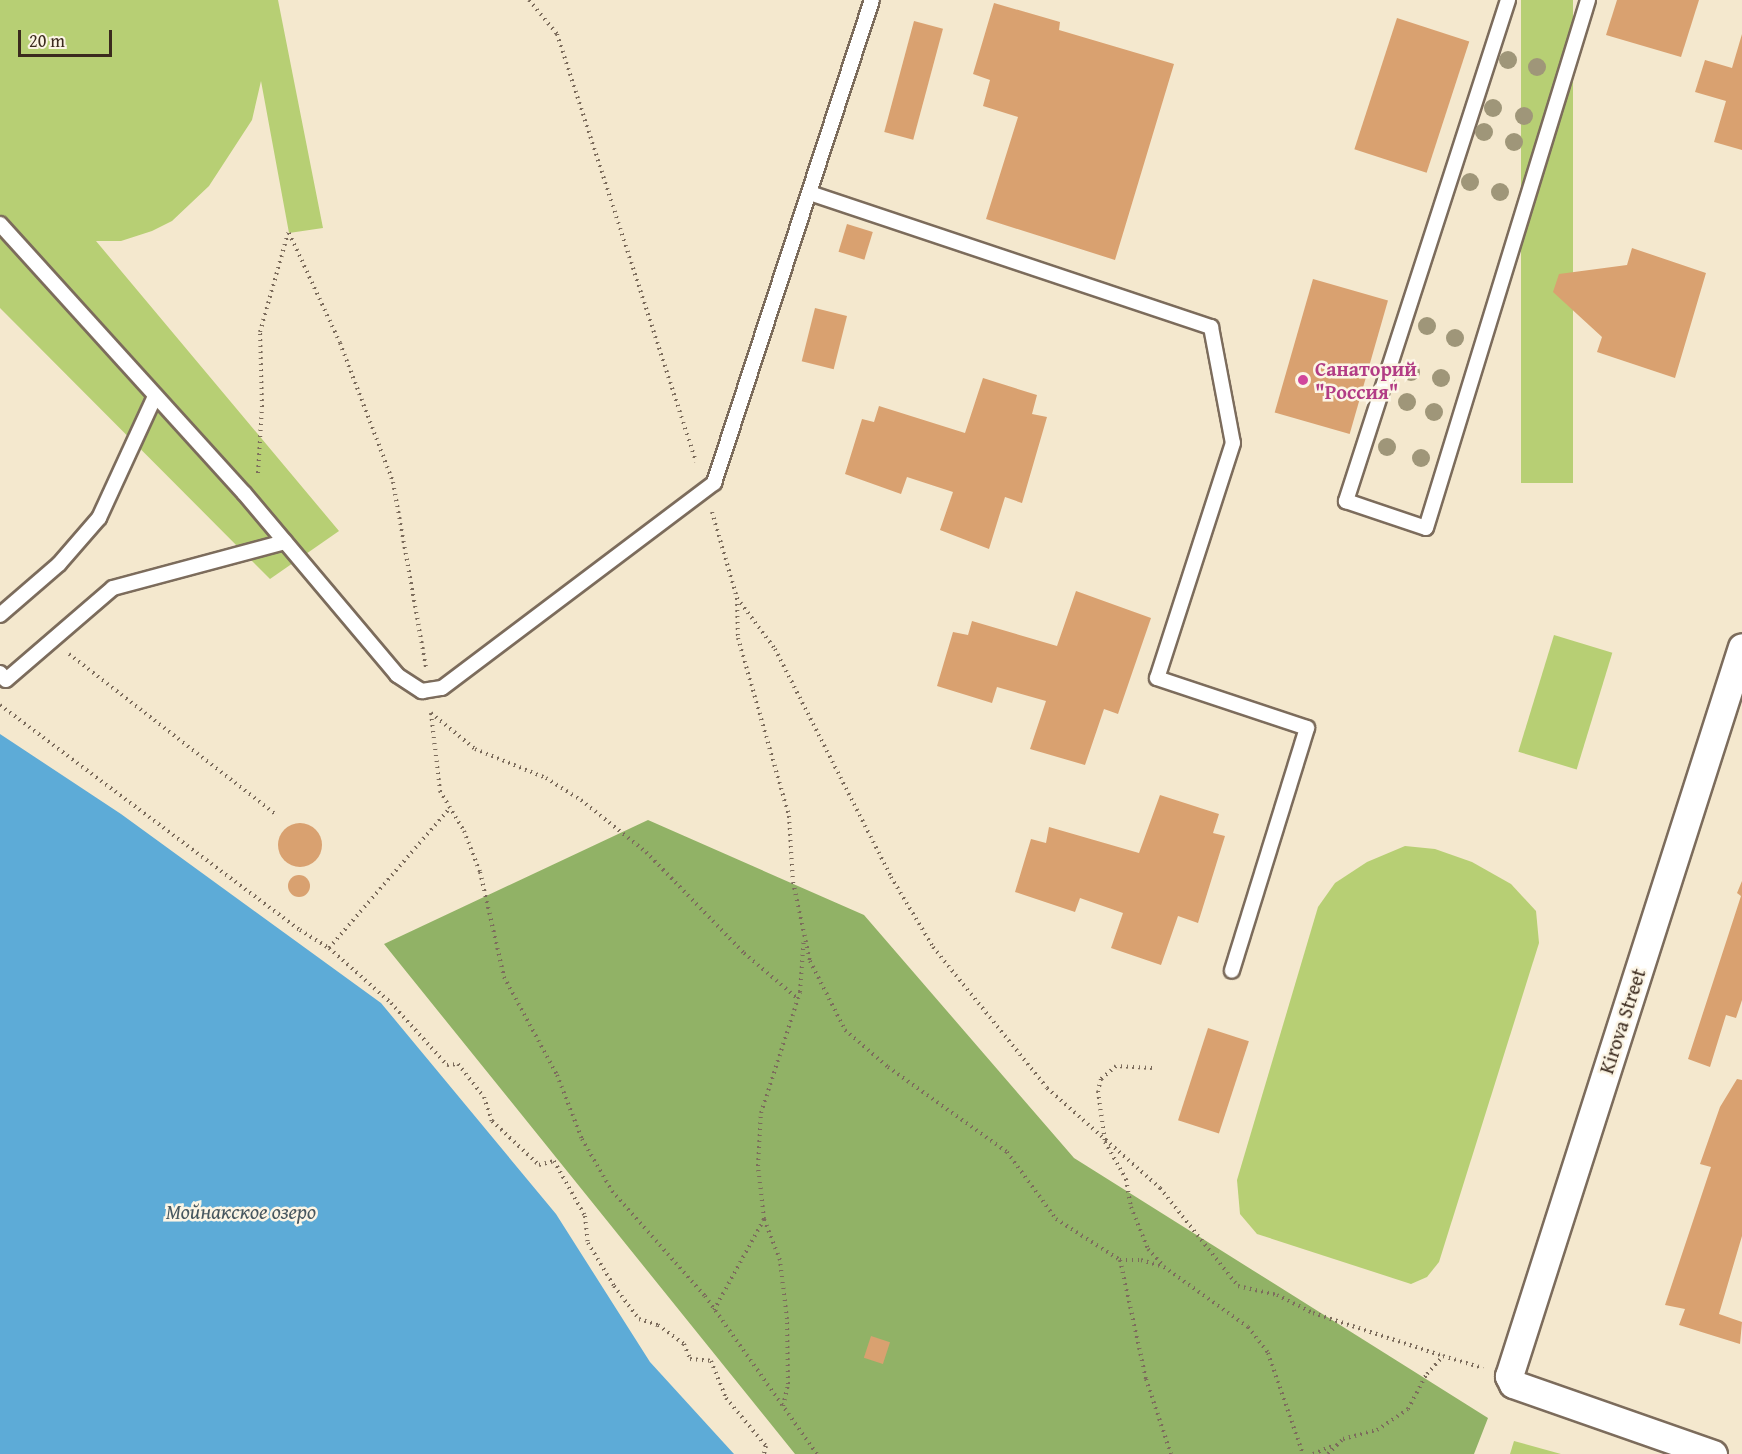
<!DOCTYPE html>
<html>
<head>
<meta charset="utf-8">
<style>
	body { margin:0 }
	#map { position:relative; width:1742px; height:1454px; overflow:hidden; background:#f4e8ce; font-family:"Gentium Book Plus",serif }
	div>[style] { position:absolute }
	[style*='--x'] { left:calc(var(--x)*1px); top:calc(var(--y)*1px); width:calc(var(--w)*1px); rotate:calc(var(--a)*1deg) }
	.green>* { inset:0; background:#b7cf74; transform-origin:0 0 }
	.forest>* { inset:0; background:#91b266 }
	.water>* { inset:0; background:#5dabd7 }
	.building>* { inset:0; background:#d9a170; transform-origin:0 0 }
	.round { border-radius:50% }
	.path>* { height:4px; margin-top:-2px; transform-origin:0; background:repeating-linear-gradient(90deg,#7c6c5c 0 1.5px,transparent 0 6px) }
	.roads { filter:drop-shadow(2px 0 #7c6c5c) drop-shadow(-2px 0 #7c6c5c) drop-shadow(0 2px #7c6c5c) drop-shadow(0 -2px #7c6c5c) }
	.service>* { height:14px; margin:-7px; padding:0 7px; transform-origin:7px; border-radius:7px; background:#fff }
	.minor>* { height:27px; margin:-13.5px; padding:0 13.5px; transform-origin:13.5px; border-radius:13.5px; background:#fff }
	.trees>* { width:18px; height:18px; margin:-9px; border-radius:50%; background:#9f9679 }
	.dots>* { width:16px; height:16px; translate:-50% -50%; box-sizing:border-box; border:3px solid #fcf5e5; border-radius:50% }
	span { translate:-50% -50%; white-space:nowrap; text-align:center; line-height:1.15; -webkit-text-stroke:5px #fcf5e5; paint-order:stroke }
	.hotel-label { font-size:20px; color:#b23c85; font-weight:700 }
	.left { translate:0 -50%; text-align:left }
	.street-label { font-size:20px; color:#3b2a1e }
	.water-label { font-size:21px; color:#47575f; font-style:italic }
	.scale { position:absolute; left:18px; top:30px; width:94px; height:27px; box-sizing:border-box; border:3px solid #3b2a1e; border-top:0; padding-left:8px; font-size:18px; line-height:21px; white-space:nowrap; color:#3b2a1e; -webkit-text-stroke:4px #fcf5e5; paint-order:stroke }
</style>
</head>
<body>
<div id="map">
	<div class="green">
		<div style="clip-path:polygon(0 0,278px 0,323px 228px,289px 233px,261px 81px,252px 120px,209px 186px,172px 221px,152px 231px,121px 241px,96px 241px,339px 531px,270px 579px,0 308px)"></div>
		<div style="left:1521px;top:0;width:52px;height:483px"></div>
		<div style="left:1554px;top:635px;width:61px;height:122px;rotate:17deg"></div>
		<div style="clip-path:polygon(1405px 846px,1435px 849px,1472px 862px,1511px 884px,1536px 911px,1539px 943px,1439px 1262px,1427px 1277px,1411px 1284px,1257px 1234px,1240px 1214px,1237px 1180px,1318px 907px,1335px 883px,1367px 862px)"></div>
		<div style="clip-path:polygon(1514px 1441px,1561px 1454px,1510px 1454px)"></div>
	</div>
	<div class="forest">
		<div style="clip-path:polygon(648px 820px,864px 915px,1074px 1158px,1488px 1418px,1474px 1454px,795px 1454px,384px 944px)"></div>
	</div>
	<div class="water">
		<div style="clip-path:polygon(0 734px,121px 814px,381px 1003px,556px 1214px,650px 1362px,734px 1454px,0 1454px)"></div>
	</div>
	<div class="building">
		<div style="clip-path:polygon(1617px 0,1699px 0,1681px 57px,1606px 35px)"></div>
		<div style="clip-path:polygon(994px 3px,1060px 22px,1059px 30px,1174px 64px,1115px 260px,986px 219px,1018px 117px,983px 106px,990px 80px,973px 74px)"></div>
		<div style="left:1397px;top:18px;width:76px;height:138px;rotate:18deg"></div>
		<div style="left:914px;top:21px;width:30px;height:115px;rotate:15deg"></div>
		<div style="clip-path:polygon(1742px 34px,1742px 150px,1714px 142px,1726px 101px,1695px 92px,1705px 60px,1732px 68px)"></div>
		<div style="left:847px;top:224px;width:27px;height:29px;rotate:17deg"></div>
		<div style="clip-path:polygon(1632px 248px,1706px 273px,1675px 378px,1597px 352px,1602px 337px,1553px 292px,1559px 274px,1627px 265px)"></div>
		<div style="left:1313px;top:279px;width:78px;height:139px;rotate:16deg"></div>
		<div style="left:815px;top:308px;width:33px;height:55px;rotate:14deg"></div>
		<div style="clip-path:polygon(983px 378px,1037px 395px,1032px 414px,1047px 417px,1022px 503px,1005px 497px,989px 549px,940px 530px,953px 492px,907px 477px,901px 494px,845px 474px,862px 419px,874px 422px,879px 406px,965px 433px)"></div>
		<div style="clip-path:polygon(1076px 591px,1151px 618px,1118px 714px,1104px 709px,1085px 765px,1030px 749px,1046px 701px,997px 687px,992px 703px,937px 686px,953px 632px,968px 635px,972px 621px,1057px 646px)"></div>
		<div style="clip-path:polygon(1160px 795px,1219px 814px,1213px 833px,1225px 836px,1198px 923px,1178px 916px,1161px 965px,1111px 948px,1123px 913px,1080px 898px,1075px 912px,1015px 892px,1031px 839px,1046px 843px,1049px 827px,1139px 853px)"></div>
		<div class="round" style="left:278px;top:823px;width:44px;height:44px"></div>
		<div class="round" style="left:288px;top:875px;width:22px;height:22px"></div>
		<div style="clip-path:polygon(1742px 881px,1742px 1000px,1736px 1018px,1726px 1015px,1710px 1067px,1688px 1059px,1741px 896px,1737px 893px)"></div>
		<div style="left:1208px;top:1028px;width:43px;height:97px;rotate:18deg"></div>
		<div style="clip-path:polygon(1737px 1079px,1742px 1080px,1742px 1236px,1719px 1314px,1742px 1322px,1740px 1344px,1679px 1325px,1685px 1309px,1665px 1305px,1711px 1167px,1700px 1164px,1720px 1107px)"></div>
		<div style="left:871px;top:1336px;width:20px;height:23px;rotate:18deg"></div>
	</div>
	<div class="path">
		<div style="--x:529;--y:0;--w:44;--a:50.5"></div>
		<div style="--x:557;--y:34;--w:450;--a:72"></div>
		<div style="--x:289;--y:233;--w:121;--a:65.1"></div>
		<div style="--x:340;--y:343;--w:149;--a:69.1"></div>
		<div style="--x:393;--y:482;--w:188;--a:79.9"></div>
		<div style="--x:258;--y:473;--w:66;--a:-86.5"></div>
		<div style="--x:262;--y:407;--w:75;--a:-91.5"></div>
		<div style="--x:260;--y:332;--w:103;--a:-74.2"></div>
		<div style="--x:712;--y:512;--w:90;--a:73.8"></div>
		<div style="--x:737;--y:598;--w:40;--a:88.6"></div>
		<div style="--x:738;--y:638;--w:185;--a:74"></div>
		<div style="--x:789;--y:816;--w:66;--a:86.5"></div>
		<div style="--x:793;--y:882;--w:81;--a:77.9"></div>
		<div style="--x:810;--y:961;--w:77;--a:63.1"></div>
		<div style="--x:845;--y:1030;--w:57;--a:40.7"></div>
		<div style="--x:888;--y:1067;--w:146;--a:35.5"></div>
		<div style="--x:1007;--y:1152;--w:83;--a:53.8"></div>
		<div style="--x:1056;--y:1219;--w:76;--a:32.6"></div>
		<div style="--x:1120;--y:1260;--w:21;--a:0"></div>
		<div style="--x:1141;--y:1260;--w:24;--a:17"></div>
		<div style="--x:1164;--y:1267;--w:103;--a:35.5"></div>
		<div style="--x:1248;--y:1327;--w:33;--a:52"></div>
		<div style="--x:1268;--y:1353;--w:107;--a:70.9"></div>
		<div style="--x:737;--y:598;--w:64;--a:53.3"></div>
		<div style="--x:775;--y:649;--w:256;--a:63"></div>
		<div style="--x:891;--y:877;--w:82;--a:59"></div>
		<div style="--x:933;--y:947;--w:181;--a:51"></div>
		<div style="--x:1047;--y:1088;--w:151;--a:41.5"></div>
		<div style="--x:1160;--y:1188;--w:125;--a:51.5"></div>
		<div style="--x:1238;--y:1286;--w:40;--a:13"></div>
		<div style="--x:1277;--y:1295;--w:40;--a:26.6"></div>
		<div style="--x:1313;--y:1313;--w:137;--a:18.3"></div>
		<div style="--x:69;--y:654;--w:261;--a:37.8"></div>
		<div style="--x:0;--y:705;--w:375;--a:36.9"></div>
		<div style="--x:300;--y:930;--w:34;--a:32"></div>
		<div style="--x:329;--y:948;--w:83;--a:41.6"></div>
		<div style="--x:391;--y:1003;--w:84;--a:47.9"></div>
		<div style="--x:447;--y:1065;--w:11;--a:-5"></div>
		<div style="--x:458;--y:1064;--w:42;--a:51.8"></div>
		<div style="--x:484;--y:1097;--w:25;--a:72"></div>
		<div style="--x:492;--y:1121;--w:64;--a:43.1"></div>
		<div style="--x:539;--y:1165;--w:16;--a:-15"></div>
		<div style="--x:554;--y:1161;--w:63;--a:60.6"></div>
		<div style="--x:585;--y:1216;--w:27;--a:84"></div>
		<div style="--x:588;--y:1243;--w:50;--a:58.8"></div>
		<div style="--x:614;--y:1286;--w:41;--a:52.9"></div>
		<div style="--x:639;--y:1319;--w:20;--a:18"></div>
		<div style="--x:658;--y:1325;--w:32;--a:36"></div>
		<div style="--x:684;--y:1344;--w:16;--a:68"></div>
		<div style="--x:690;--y:1359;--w:21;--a:5"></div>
		<div style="--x:711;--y:1361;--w:40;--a:68"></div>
		<div style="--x:726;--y:1398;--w:62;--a:50.2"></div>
		<div style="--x:766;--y:1446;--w:8;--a:104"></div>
		<div style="--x:431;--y:713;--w:79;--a:83.4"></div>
		<div style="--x:440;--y:791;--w:47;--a:59"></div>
		<div style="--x:464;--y:831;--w:44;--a:68.7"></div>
		<div style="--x:480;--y:872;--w:108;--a:77.1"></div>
		<div style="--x:504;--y:977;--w:111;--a:61.6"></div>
		<div style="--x:557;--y:1075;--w:69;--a:68.7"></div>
		<div style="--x:582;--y:1139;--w:60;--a:60"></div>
		<div style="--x:612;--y:1191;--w:140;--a:48.5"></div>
		<div style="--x:705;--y:1296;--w:194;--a:54.7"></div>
		<div style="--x:431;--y:713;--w:57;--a:39.3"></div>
		<div style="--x:475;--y:749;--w:77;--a:22.2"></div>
		<div style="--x:546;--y:778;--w:41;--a:32.2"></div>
		<div style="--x:581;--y:800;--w:83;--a:38.7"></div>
		<div style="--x:646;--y:852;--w:141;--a:45.9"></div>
		<div style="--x:744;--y:953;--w:71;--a:40.4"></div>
		<div style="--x:329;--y:948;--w:185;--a:-49.2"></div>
		<div style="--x:1152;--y:1068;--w:36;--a:-177"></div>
		<div style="--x:1116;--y:1066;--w:20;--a:139"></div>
		<div style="--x:1101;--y:1079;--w:12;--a:104"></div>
		<div style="--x:1098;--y:1091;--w:51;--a:82.2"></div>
		<div style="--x:1105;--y:1142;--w:43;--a:60.4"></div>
		<div style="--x:1126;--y:1179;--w:28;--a:80"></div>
		<div style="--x:1131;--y:1207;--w:45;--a:68"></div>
		<div style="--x:1148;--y:1249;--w:22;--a:47"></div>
		<div style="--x:1120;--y:1260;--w:122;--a:77.7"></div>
		<div style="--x:1146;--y:1379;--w:79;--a:71.6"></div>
		<div style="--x:714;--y:1310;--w:104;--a:-61.2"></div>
		<div style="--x:783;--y:1406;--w:23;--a:-77"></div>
		<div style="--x:788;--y:1384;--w:65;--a:-90.9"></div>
		<div style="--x:787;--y:1319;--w:59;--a:-96.8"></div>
		<div style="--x:780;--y:1260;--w:44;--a:-111.3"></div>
		<div style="--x:764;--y:1219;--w:53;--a:-96.5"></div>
		<div style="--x:758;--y:1166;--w:53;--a:-86.8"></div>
		<div style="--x:761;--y:1113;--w:127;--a:-72.1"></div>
		<div style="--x:800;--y:992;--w:54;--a:-85.8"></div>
		<div style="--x:1313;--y:1454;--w:23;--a:-23"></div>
		<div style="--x:1328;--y:1454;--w:21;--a:-45"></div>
		<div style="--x:1343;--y:1439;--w:35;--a:-15"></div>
		<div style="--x:1377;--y:1430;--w:37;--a:-34"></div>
		<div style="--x:1408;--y:1409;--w:40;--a:-62"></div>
		<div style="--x:1427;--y:1374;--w:24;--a:-48"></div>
		<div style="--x:1443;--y:1356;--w:42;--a:16.7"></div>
	</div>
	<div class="roads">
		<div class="service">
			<div style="--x:1508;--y:0;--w:527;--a:107.92"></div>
			<div style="--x:1346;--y:501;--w:84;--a:18.6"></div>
			<div style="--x:1426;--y:528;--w:552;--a:-72.94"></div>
			<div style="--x:810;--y:193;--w:423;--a:18.5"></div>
			<div style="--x:1211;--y:327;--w:118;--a:79.3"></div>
			<div style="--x:1233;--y:443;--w:247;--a:107.9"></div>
			<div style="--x:1157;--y:678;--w:158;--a:18.4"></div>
			<div style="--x:1307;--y:728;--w:254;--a:107.2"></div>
			<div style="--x:0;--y:224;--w:363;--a:47.8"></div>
			<div style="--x:244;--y:493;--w:238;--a:49.9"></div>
			<div style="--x:397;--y:675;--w:30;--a:33"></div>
			<div style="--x:422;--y:691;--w:20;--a:-9"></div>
			<div style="--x:442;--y:688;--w:341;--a:-37"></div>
			<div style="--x:714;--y:483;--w:508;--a:-71.89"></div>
			<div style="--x:0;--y:615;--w:78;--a:-40.8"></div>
			<div style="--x:59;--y:564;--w:61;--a:-49"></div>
			<div style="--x:99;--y:518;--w:134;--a:-65.3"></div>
			<div style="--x:0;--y:673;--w:9;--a:49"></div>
			<div style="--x:6;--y:680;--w:141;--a:-40.7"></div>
			<div style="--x:113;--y:588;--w:178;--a:-15"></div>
		</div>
		<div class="minor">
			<div style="--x:1713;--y:1454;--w:212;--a:-160.7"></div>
			<div style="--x:1513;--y:1384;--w:9;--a:-117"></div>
			<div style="--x:1509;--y:1376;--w:765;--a:-72.28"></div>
		</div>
	</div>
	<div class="trees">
		<div style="left:1508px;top:60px"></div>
		<div style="left:1537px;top:67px"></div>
		<div style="left:1493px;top:108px"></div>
		<div style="left:1524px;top:116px"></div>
		<div style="left:1484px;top:132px"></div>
		<div style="left:1514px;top:142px"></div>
		<div style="left:1470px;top:182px"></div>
		<div style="left:1500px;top:192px"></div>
		<div style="left:1427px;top:326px"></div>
		<div style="left:1455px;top:338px"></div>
		<div style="left:1411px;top:372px"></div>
		<div style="left:1441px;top:378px"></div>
		<div style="left:1407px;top:402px"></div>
		<div style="left:1434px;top:412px"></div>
		<div style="left:1387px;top:447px"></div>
		<div style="left:1421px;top:458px"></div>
	</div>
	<div class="dots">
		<div style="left:1303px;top:380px;background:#d1479c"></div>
	</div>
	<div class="hotel-label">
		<span class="left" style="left:1315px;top:380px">Санаторий<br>"Россия"</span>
	</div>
	<div class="street-label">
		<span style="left:1622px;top:1021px;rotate:-72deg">Kirova Street</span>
	</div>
	<div class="water-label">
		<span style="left:241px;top:1212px">Мойнакское озеро</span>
	</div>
	<div class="scale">20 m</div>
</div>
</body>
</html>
